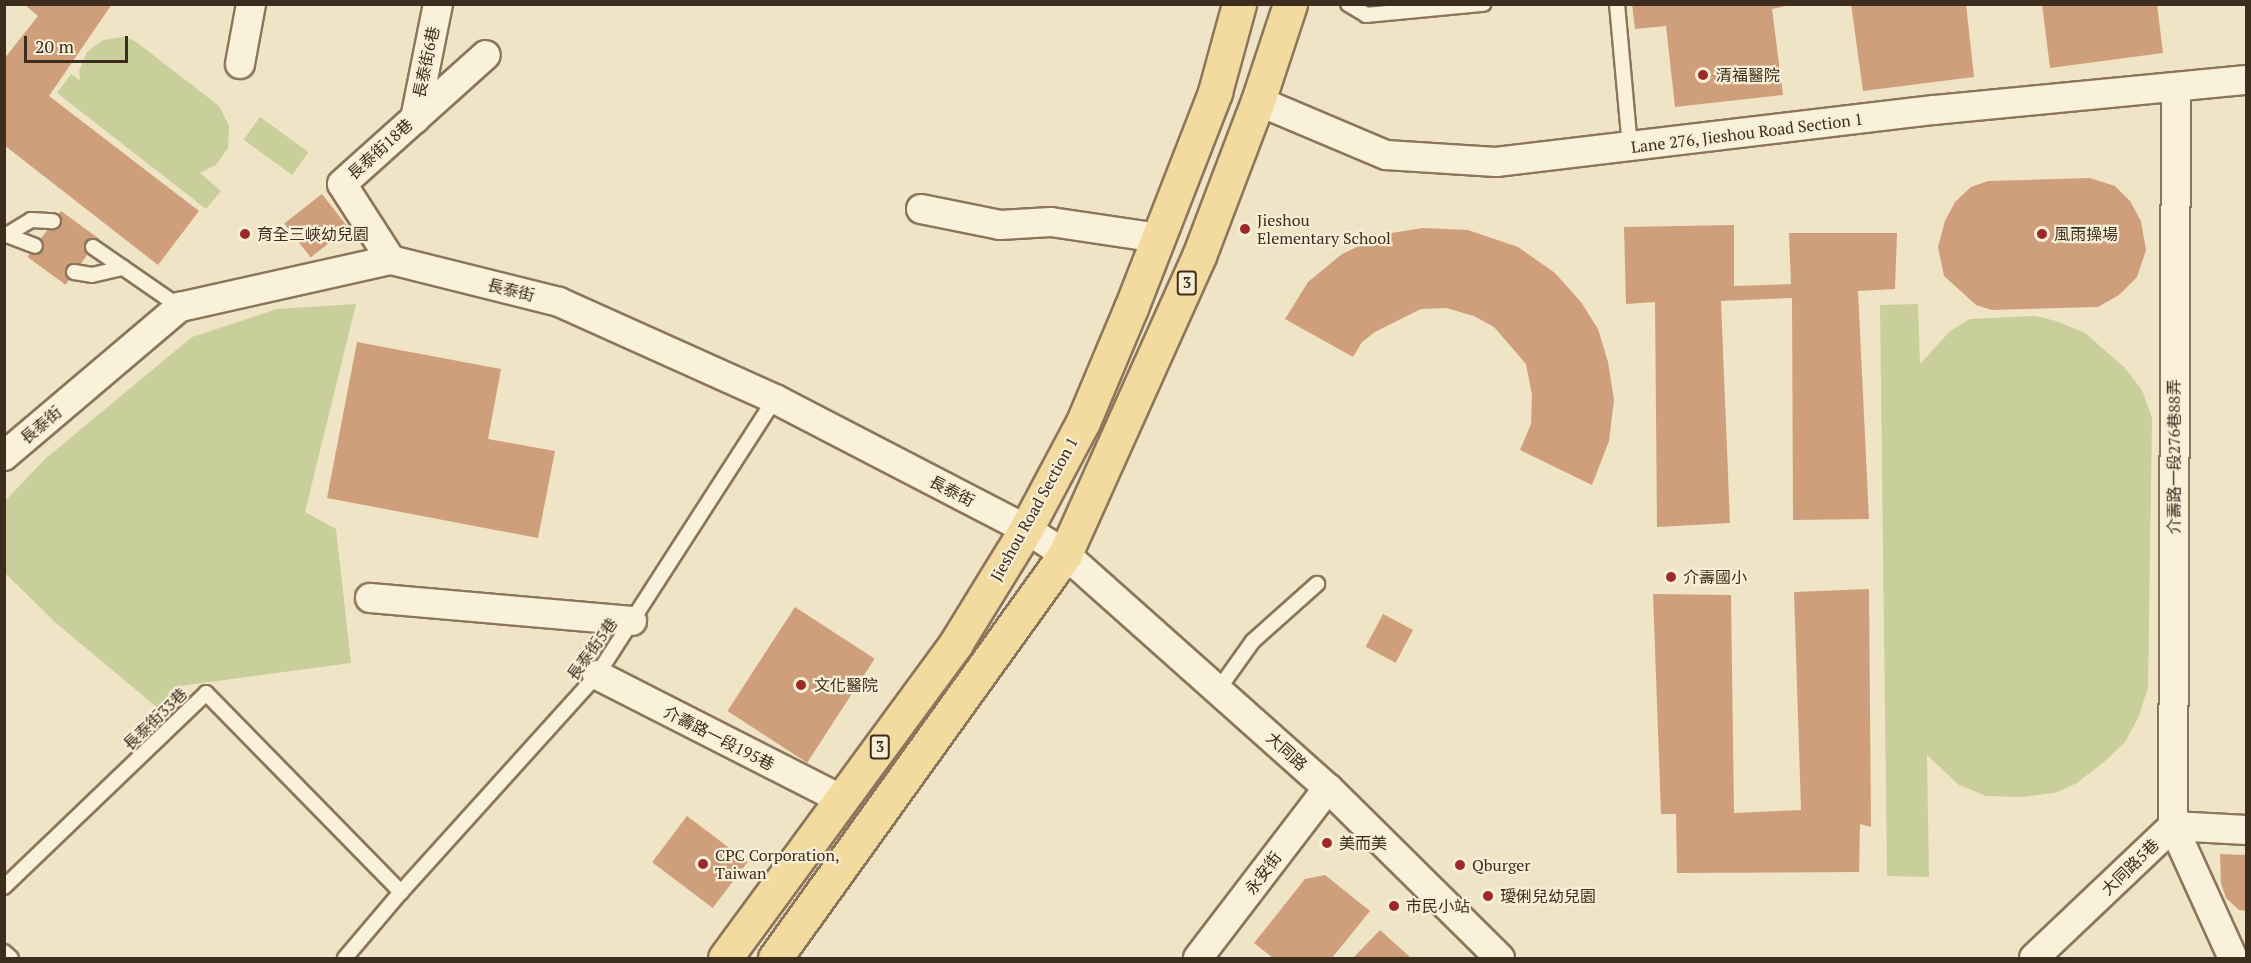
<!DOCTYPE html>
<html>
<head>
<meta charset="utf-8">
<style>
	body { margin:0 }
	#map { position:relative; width:2251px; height:963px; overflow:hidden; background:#f0e4c6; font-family:"PT Serif","Noto Sans TC",serif }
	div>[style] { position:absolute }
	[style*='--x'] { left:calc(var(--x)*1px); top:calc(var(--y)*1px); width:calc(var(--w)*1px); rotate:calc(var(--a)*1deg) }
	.green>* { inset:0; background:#c8cf9a; transform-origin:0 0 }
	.building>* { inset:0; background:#cf9f7b; transform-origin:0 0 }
	.roads { filter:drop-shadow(2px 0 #8c765b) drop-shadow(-2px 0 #8c765b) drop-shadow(0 2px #8c765b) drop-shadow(0 -2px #8c765b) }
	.lane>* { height:14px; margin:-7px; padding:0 7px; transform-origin:7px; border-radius:7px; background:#faf1da }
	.street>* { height:28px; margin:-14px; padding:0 14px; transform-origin:14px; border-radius:14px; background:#faf1da }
	.primary>* { height:33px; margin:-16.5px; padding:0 16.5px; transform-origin:16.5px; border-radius:16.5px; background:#f3da9e }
	.dots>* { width:16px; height:16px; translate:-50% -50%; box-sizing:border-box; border:3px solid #f7eed6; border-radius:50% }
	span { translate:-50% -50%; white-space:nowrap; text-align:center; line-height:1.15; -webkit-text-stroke:4.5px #f7eed6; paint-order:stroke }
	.shield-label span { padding:2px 4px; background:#f7eed6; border:2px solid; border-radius:4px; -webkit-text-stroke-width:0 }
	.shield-label { font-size:15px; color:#3c2d1f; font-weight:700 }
	.street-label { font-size:16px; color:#3c2d1f }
	.poi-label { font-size:16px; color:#3c2d1f }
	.left { translate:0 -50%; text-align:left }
	.frame { position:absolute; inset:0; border:6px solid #3c2d1f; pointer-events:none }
	.scale { position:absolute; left:24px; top:36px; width:104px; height:27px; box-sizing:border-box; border:3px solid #3c2d1f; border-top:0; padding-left:8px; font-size:18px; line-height:21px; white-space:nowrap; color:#3c2d1f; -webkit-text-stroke:4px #f7eed6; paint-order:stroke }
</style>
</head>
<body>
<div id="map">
	<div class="green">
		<div style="clip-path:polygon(124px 37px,135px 41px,219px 106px,229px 126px,228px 148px,216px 165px,200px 173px,221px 191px,206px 209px,57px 93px,71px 74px,80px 80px,79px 71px,87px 52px,103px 40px)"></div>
		<div style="left:260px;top:117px;width:60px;height:28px;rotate:36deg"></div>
		<div style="clip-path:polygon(356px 304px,305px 512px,336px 529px,351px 663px,180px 686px,159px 709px,56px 623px,5px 573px,5px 501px,45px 459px,192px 337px,277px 309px)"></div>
		<div style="clip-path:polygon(1918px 304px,1920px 364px,1950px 331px,1970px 319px,2035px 316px,2056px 321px,2085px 333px,2124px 367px,2142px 390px,2152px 418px,2148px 687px,2139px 716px,2125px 742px,2105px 761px,2077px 783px,2055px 793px,2022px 797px,1986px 796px,1959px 785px,1927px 755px,1929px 877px,1887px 876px,1880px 305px)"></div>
	</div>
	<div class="building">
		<div style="clip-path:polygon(24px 4px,112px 4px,49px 96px,199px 211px,158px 265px,4px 145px,4px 59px,38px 16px)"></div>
		<div style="clip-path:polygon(1632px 4px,1794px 4px,1772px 9px,1783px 95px,1675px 107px,1666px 26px,1635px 29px)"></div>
		<div style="clip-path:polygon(1851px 4px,1966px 4px,1974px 77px,1863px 91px)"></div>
		<div style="clip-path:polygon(2042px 4px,2157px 4px,2163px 53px,2050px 68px)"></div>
		<div style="clip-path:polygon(2090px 178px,2115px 186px,2130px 201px,2141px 221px,2146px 250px,2137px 277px,2119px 295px,2098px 307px,1992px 310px,1976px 305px,1944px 276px,1938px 247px,1945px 221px,1955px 202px,1971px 187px,1988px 181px)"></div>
		<div style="left:322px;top:194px;width:43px;height:48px;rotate:52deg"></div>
		<div style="left:61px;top:211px;width:47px;height:57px;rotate:36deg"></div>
		<div style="clip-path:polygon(1734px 225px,1734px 286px,1791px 284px,1789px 233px,1897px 233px,1895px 289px,1858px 291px,1869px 519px,1793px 520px,1792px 298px,1721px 301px,1730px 523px,1657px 527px,1655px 302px,1626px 304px,1624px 227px)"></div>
		<div style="clip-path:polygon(1423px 228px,1468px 230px,1518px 247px,1555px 273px,1581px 302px,1598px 329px,1608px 362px,1614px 400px,1609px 441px,1592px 485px,1520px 450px,1531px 424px,1532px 395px,1526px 364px,1494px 327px,1474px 316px,1446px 308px,1421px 309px,1375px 332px,1362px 342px,1353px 357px,1285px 319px,1308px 282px,1342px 254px,1385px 234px)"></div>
		<div style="clip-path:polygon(357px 342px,501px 369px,488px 439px,555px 451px,538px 538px,327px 498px)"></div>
		<div style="clip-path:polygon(1869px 589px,1871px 827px,1860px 824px,1859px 872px,1677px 873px,1676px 814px,1661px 814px,1653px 594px,1731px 595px,1734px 813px,1801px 810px,1794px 592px)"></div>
		<div style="left:795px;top:607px;width:95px;height:124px;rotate:33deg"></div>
		<div style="left:1383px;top:614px;width:34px;height:37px;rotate:28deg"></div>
		<div style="left:687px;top:816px;width:76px;height:58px;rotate:37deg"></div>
		<div style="clip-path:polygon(2220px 854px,2246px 855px,2246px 911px,2239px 910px,2226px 898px,2221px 883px)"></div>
		<div style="clip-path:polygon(1325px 875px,1370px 911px,1332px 958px,1273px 958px,1254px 943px,1305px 879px)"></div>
		<div style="clip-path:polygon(1380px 930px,1411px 958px,1353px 958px)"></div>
	</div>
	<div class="roads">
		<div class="lane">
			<div style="--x:1348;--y:4;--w:21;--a:31"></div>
			<div style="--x:1366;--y:15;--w:118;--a:-5.4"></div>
			<div style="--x:1617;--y:4;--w:144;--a:84.8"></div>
			<div style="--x:4;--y:234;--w:33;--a:21"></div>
			<div style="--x:8;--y:234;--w:27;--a:-31"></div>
			<div style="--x:31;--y:220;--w:22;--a:3"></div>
			<div style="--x:93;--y:247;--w:106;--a:34.6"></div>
			<div style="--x:74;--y:272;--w:18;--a:9"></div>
			<div style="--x:92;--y:275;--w:32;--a:-13"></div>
			<div style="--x:1218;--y:690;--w:60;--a:-54.5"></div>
			<div style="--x:1253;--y:641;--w:86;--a:-41.7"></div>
			<div style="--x:4;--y:887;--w:280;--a:-43.8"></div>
			<div style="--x:206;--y:693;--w:279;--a:45.6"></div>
			<div style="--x:4;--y:952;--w:9;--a:41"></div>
			<div style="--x:345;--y:958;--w:87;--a:-49.7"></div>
			<div style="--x:401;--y:892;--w:292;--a:-47.9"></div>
			<div style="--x:597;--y:675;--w:328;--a:-57.2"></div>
		</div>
		<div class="street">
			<div style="--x:240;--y:64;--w:61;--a:-79.6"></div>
			<div style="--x:2176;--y:87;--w:739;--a:90.23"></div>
			<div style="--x:2173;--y:826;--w:145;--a:65.6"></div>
			<div style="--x:1258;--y:101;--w:139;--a:22.9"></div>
			<div style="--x:1386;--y:155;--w:110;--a:3.6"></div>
			<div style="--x:1496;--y:162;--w:441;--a:-6.8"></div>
			<div style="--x:1934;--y:110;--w:313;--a:-5.5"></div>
			<div style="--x:415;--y:119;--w:117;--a:-78.7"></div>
			<div style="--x:921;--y:209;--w:81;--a:11.4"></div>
			<div style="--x:1000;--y:225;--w:51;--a:-3.4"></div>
			<div style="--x:1051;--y:222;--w:108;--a:8.5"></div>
			<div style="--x:391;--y:260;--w:90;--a:-122.8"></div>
			<div style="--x:342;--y:184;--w:193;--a:-41.9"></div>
			<div style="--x:4;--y:456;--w:231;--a:-40.3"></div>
			<div style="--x:180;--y:307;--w:216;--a:-12.6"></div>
			<div style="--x:391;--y:260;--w:173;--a:14"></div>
			<div style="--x:559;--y:302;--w:237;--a:24.2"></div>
			<div style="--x:775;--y:399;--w:283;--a:27.4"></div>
			<div style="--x:1026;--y:529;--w:46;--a:32.7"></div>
			<div style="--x:1065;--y:554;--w:352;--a:41.7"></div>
			<div style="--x:1328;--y:788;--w:242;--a:44.7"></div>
			<div style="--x:370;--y:598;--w:263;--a:5"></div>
			<div style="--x:597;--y:675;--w:275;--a:27"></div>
			<div style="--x:1198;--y:958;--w:214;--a:-52.6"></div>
			<div style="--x:2034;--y:958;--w:192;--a:-43.5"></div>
			<div style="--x:2173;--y:826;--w:73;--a:3.1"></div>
		</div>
		<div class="primary">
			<div style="--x:725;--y:958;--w:391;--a:-53.7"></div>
			<div style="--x:956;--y:643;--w:134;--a:-58.4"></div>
			<div style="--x:1026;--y:529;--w:121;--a:-62"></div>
			<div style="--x:1083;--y:422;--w:124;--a:-67.2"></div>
			<div style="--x:1131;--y:308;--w:232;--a:-68.7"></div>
			<div style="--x:1215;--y:92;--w:91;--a:-74.7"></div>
			<div style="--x:775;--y:958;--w:497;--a:-54.3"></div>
			<div style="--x:1065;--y:554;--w:327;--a:-65.8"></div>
			<div style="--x:1199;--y:256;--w:166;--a:-69.2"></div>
			<div style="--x:1258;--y:101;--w:102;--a:-71.7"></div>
		</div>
	</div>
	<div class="dots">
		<div style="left:1703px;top:75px;background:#9d2a29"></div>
		<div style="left:1245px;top:229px;background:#9d2a29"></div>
		<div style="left:245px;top:234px;background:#9d2a29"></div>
		<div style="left:2042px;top:234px;background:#9d2a29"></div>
		<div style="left:1671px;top:577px;background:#9d2a29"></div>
		<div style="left:801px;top:685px;background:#9d2a29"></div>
		<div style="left:1327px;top:843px;background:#9d2a29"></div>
		<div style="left:703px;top:864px;background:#9d2a29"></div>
		<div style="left:1460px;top:865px;background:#9d2a29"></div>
		<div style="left:1488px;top:896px;background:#9d2a29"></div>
		<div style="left:1394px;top:906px;background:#9d2a29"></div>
	</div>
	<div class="shield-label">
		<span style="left:1187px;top:283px">3</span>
		<span style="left:880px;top:747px">3</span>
	</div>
	<div class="street-label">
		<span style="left:426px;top:62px;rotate:-78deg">長泰街6巷</span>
		<span style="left:1747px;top:133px;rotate:-7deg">Lane 276, Jieshou Road Section 1</span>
		<span style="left:380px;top:149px;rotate:-42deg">長泰街18巷</span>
		<span style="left:511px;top:290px;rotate:14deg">長泰街</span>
		<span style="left:41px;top:425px;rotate:-40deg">長泰街</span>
		<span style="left:2174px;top:457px;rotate:-90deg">介壽路一段276巷88弄</span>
		<span style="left:952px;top:491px;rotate:27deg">長泰街</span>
		<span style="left:1034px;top:509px;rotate:-61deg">Jieshou Road Section 1</span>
		<span style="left:592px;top:649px;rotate:-54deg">長泰街5巷</span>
		<span style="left:155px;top:719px;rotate:-44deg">長泰街33巷</span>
		<span style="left:719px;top:738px;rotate:27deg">介壽路一段195巷</span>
		<span style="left:1287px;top:751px;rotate:42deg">大同路</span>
		<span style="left:2130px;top:867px;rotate:-44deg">大同路5巷</span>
		<span style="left:1263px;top:873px;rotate:-53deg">永安街</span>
	</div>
	<div class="poi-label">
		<span class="left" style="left:1716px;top:75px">清福醫院</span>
		<span class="left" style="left:1257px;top:229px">Jieshou<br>Elementary School</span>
		<span class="left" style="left:257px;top:234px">育全三峽幼兒園</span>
		<span class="left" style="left:2054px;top:234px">風雨操場</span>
		<span class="left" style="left:1683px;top:577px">介壽國小</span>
		<span class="left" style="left:814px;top:685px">文化醫院</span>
		<span class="left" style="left:1339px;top:843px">美而美</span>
		<span class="left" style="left:715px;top:864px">CPC Corporation,<br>Taiwan</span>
		<span class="left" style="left:1472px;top:865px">Qburger</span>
		<span class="left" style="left:1500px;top:896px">璦俐兒幼兒園</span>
		<span class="left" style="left:1406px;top:906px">市民小站</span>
	</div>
	<div class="frame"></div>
	<div class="scale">20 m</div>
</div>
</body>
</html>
